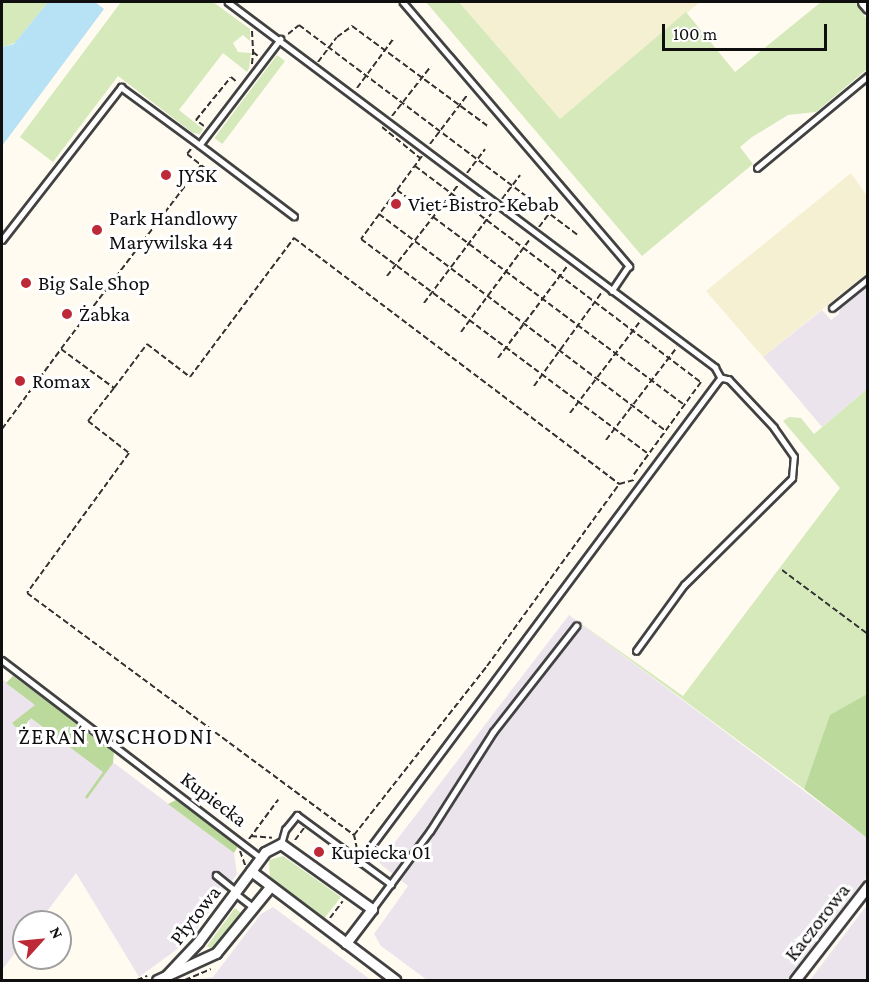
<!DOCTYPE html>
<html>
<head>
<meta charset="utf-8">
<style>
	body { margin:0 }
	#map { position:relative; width:869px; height:982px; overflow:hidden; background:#fffbf1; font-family:"Crimson Pro",serif }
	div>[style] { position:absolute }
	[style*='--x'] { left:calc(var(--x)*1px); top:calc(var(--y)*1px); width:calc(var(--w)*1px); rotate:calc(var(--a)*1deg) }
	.industrial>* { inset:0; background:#ece4ed }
	.farmland>* { inset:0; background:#f4f0d1 }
	.green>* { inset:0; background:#d5e9bb; transform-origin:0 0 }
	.forest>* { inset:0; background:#bad99a }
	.water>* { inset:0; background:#b7e1f5 }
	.path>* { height:2px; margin-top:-1px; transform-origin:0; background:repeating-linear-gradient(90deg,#313131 0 6px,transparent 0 9px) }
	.roads { filter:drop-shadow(2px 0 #424242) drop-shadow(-2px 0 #424242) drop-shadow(0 2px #424242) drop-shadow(0 -2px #424242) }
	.service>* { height:4.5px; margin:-2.25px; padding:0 2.25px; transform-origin:2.25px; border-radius:2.25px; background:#fff }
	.minor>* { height:9px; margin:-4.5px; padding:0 4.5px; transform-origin:4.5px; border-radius:4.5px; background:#fff }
	.dots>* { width:16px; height:16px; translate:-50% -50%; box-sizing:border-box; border:3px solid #fff; border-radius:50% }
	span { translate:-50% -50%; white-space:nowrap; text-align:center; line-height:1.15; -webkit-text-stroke:6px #fff; paint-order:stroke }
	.poi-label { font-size:21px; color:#0f0f0f }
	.left { translate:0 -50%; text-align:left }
	.street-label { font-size:21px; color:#0f0f0f }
	.neighbourhood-label { font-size:22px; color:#0f0f0f; letter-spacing:1.5px }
	.frame { position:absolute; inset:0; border:3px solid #0f0f0f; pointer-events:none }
	.north { position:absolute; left:12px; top:910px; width:60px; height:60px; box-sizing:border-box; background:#fff; border:2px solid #9f9f9f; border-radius:50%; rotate:63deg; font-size:16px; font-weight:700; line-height:24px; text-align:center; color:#0f0f0f }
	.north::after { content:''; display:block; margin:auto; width:21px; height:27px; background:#bd2937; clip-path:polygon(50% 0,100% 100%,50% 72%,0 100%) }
	.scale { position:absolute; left:662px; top:24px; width:165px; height:27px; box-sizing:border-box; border:3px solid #0f0f0f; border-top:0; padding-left:8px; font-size:18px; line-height:21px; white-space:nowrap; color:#0f0f0f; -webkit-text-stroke:4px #fff; paint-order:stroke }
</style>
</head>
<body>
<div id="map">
	<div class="industrial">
		<div style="clip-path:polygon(867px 284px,867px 389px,822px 427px,763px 357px,822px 310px,831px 320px,839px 314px,840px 307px)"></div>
		<div style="clip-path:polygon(569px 615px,867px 838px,867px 876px,786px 980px,427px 980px,381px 946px,374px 934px,408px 886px,379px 863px)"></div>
		<div style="clip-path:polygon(2px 679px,234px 853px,237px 874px,187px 942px,139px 977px,76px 873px,39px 922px,24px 922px,24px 941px,2px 970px)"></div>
		<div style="clip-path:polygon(867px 905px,867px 980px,810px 980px,857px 918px)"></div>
		<div style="clip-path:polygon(273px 907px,371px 980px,196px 980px,213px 977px,261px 914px)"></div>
	</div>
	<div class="farmland">
		<div style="clip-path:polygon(459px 2px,700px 2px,560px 119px)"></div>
		<div style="clip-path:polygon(851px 173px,867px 196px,867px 273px,763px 357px,706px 291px)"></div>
	</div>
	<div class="green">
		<div style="clip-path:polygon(2px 2px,48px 2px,15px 43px,2px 47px)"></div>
		<div style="clip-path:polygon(121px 2px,213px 2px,250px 29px,250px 41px,243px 35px,233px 43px,238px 52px,251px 53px,249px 68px,247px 72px,223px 53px,179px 110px,203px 129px,200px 134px,193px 133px,118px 76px,53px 162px,20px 137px)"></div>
		<div style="clip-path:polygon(426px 2px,459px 2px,560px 119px,686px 12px,735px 72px,821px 2px,856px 2px,867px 20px,867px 69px,816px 112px,788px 115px,752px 137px,740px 147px,753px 164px,642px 256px)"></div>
		<div style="left:277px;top:55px;width:10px;height:104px;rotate:37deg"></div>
		<div style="clip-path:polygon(867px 389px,867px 694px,830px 716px,804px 789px,569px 615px,683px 696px,840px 488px,783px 421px,789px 417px,801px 418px,814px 434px)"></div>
		<div style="clip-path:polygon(283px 856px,341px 897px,323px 920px,270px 880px,269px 860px)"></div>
		<div style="clip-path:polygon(235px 908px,242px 914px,219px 945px,210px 948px,207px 946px)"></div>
	</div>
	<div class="forest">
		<div style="clip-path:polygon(13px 676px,114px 751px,113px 763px,87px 799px,85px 797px,103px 772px,31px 718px,20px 732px,12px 723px,35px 705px,6px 683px)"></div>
		<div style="clip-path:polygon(867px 694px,867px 838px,804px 789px,830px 715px)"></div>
		<div style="clip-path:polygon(178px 799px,238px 846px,234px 853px,168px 804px)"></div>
	</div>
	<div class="water">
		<div style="clip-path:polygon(48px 2px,95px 2px,104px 9px,2px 146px,2px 47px,14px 44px)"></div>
	</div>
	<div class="path">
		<div style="--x:252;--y:31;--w:21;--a:87"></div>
		<div style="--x:253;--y:52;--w:6;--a:39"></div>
		<div style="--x:288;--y:34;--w:14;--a:-39"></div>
		<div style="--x:299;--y:25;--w:349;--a:37"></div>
		<div style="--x:318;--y:62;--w:31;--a:-53"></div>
		<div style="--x:337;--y:37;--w:19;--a:-36"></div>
		<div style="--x:352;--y:26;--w:170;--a:36.4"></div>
		<div style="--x:252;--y:64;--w:12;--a:-85"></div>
		<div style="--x:357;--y:88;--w:62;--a:-53.5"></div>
		<div style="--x:392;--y:116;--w:63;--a:-52"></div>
		<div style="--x:204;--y:126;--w:10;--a:-143"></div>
		<div style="--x:196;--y:120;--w:55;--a:-50.9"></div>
		<div style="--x:231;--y:77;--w:8;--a:40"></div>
		<div style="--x:382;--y:127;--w:49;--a:39.2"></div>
		<div style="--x:430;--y:144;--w:63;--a:-52.8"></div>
		<div style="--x:191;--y:149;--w:6;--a:129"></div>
		<div style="--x:187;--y:154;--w:34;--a:38"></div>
		<div style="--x:422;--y:156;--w:103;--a:126.3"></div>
		<div style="--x:361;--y:239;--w:359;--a:36.8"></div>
		<div style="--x:201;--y:165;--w:231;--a:127.3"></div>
		<div style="--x:61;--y:349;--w:66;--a:36.3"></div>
		<div style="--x:114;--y:388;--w:55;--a:-53.1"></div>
		<div style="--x:147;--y:344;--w:54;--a:37.5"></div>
		<div style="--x:190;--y:377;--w:174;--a:-53.2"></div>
		<div style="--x:294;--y:238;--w:408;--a:37.1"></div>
		<div style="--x:415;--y:166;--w:358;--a:37.1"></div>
		<div style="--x:701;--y:382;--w:117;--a:126"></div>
		<div style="--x:467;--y:173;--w:30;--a:-53"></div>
		<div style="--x:397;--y:190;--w:359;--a:36.8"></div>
		<div style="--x:502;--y:199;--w:30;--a:-53"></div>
		<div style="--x:379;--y:214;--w:358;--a:37.1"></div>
		<div style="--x:539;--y:227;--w:30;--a:-53"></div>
		<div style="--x:387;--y:276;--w:115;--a:-52"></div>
		<div style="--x:424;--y:303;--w:115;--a:-53.1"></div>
		<div style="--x:461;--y:332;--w:116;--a:-53.4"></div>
		<div style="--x:498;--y:358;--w:116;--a:-53"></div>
		<div style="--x:534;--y:386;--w:116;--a:-54.1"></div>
		<div style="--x:114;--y:388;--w:42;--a:128.2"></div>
		<div style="--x:88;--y:421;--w:52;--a:38"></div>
		<div style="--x:129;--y:453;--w:173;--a:126.1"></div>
		<div style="--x:27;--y:593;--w:407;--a:36.5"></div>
		<div style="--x:570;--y:413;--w:117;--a:-52.6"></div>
		<div style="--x:2;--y:429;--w:99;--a:-53.6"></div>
		<div style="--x:606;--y:440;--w:117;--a:-52.6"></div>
		<div style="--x:782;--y:570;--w:107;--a:36.7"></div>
		<div style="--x:251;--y:836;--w:21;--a:5"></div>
		<div style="--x:249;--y:839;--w:49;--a:-53.4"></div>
		<div style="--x:295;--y:840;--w:15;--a:-53"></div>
		<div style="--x:357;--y:849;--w:14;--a:-102"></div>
		<div style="--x:354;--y:835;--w:215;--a:-51.8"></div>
		<div style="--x:487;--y:666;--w:225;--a:-54"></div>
		<div style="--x:619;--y:484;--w:16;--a:-15"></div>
		<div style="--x:240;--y:851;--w:15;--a:70"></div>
		<div style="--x:330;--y:918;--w:21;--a:-53"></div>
		<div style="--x:137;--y:980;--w:11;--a:-22"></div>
		<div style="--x:185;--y:980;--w:28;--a:-23"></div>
	</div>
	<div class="roads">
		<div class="service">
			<div style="--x:228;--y:2;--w:609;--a:36.85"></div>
			<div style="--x:715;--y:367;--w:13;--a:61"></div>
			<div style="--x:721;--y:378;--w:604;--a:126.72"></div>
			<div style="--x:403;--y:2;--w:348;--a:49.4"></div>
			<div style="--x:629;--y:266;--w:30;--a:124"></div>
			<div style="--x:281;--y:39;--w:133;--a:127.4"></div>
			<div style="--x:200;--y:145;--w:118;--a:37.1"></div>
			<div style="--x:757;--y:168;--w:144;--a:-39.7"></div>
			<div style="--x:2;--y:240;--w:194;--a:-52.1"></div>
			<div style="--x:121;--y:87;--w:98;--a:36.3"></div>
			<div style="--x:832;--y:308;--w:46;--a:-38.9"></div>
			<div style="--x:636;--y:651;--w:82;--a:-54"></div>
			<div style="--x:684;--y:585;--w:152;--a:-44.7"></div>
			<div style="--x:792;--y:478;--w:21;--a:-85"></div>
			<div style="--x:794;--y:457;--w:35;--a:-125"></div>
			<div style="--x:774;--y:428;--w:66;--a:-133.2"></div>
			<div style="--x:729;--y:380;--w:8;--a:-166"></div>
			<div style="--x:2;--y:660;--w:326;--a:37.4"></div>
			<div style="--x:281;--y:844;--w:15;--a:-74"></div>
			<div style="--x:285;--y:830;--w:19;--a:-51"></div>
			<div style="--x:297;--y:815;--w:117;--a:36.3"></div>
			<div style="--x:216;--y:875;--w:26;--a:39"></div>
			<div style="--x:235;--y:893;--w:24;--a:38"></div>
			<div style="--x:372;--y:909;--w:97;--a:-53.4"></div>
			<div style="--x:430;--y:831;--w:117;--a:-57.5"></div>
			<div style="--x:493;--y:732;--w:135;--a:-51.9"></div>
		</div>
		<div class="minor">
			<div style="--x:863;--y:2;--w:8;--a:50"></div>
			<div style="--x:251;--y:871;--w:181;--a:37.1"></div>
			<div style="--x:165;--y:977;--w:48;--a:-46.7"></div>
			<div style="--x:198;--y:942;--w:112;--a:-53.3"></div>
			<div style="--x:265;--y:852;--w:18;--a:-27"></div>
			<div style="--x:281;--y:844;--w:112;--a:35.5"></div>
			<div style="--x:372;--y:909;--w:43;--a:127.4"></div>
			<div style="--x:157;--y:980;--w:65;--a:-24.6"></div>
			<div style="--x:216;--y:953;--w:85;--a:-50.7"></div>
			<div style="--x:795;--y:980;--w:119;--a:-52.2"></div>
		</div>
	</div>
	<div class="dots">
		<div style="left:166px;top:175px;background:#bd2937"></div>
		<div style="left:396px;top:204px;background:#bd2937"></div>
		<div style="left:97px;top:230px;background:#bd2937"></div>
		<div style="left:26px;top:283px;background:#bd2937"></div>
		<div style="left:67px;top:314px;background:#bd2937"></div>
		<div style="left:20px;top:381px;background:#bd2937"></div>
		<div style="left:319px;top:852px;background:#bd2937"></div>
	</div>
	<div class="poi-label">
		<span class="left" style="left:178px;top:175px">JYSK</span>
		<span class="left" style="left:408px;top:204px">Viet-Bistro-Kebab</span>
		<span class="left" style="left:109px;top:230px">Park Handlowy<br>Marywilska 44</span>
		<span class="left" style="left:38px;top:283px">Big Sale Shop</span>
		<span class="left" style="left:79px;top:314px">Żabka</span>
		<span class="left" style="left:32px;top:381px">Romax</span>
		<span class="left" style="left:331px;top:852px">Kupiecka 01</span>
	</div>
	<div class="street-label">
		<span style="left:214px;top:799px;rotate:37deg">Kupiecka</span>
		<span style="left:195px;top:915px;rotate:-52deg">Płytowa</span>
		<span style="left:817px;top:922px;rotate:-52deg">Kaczorowa</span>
	</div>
	<div class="neighbourhood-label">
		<span style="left:116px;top:737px">ŻERAŃ WSCHODNI</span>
	</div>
	<div class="frame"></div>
	<div class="north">N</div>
	<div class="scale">100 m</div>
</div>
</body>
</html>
